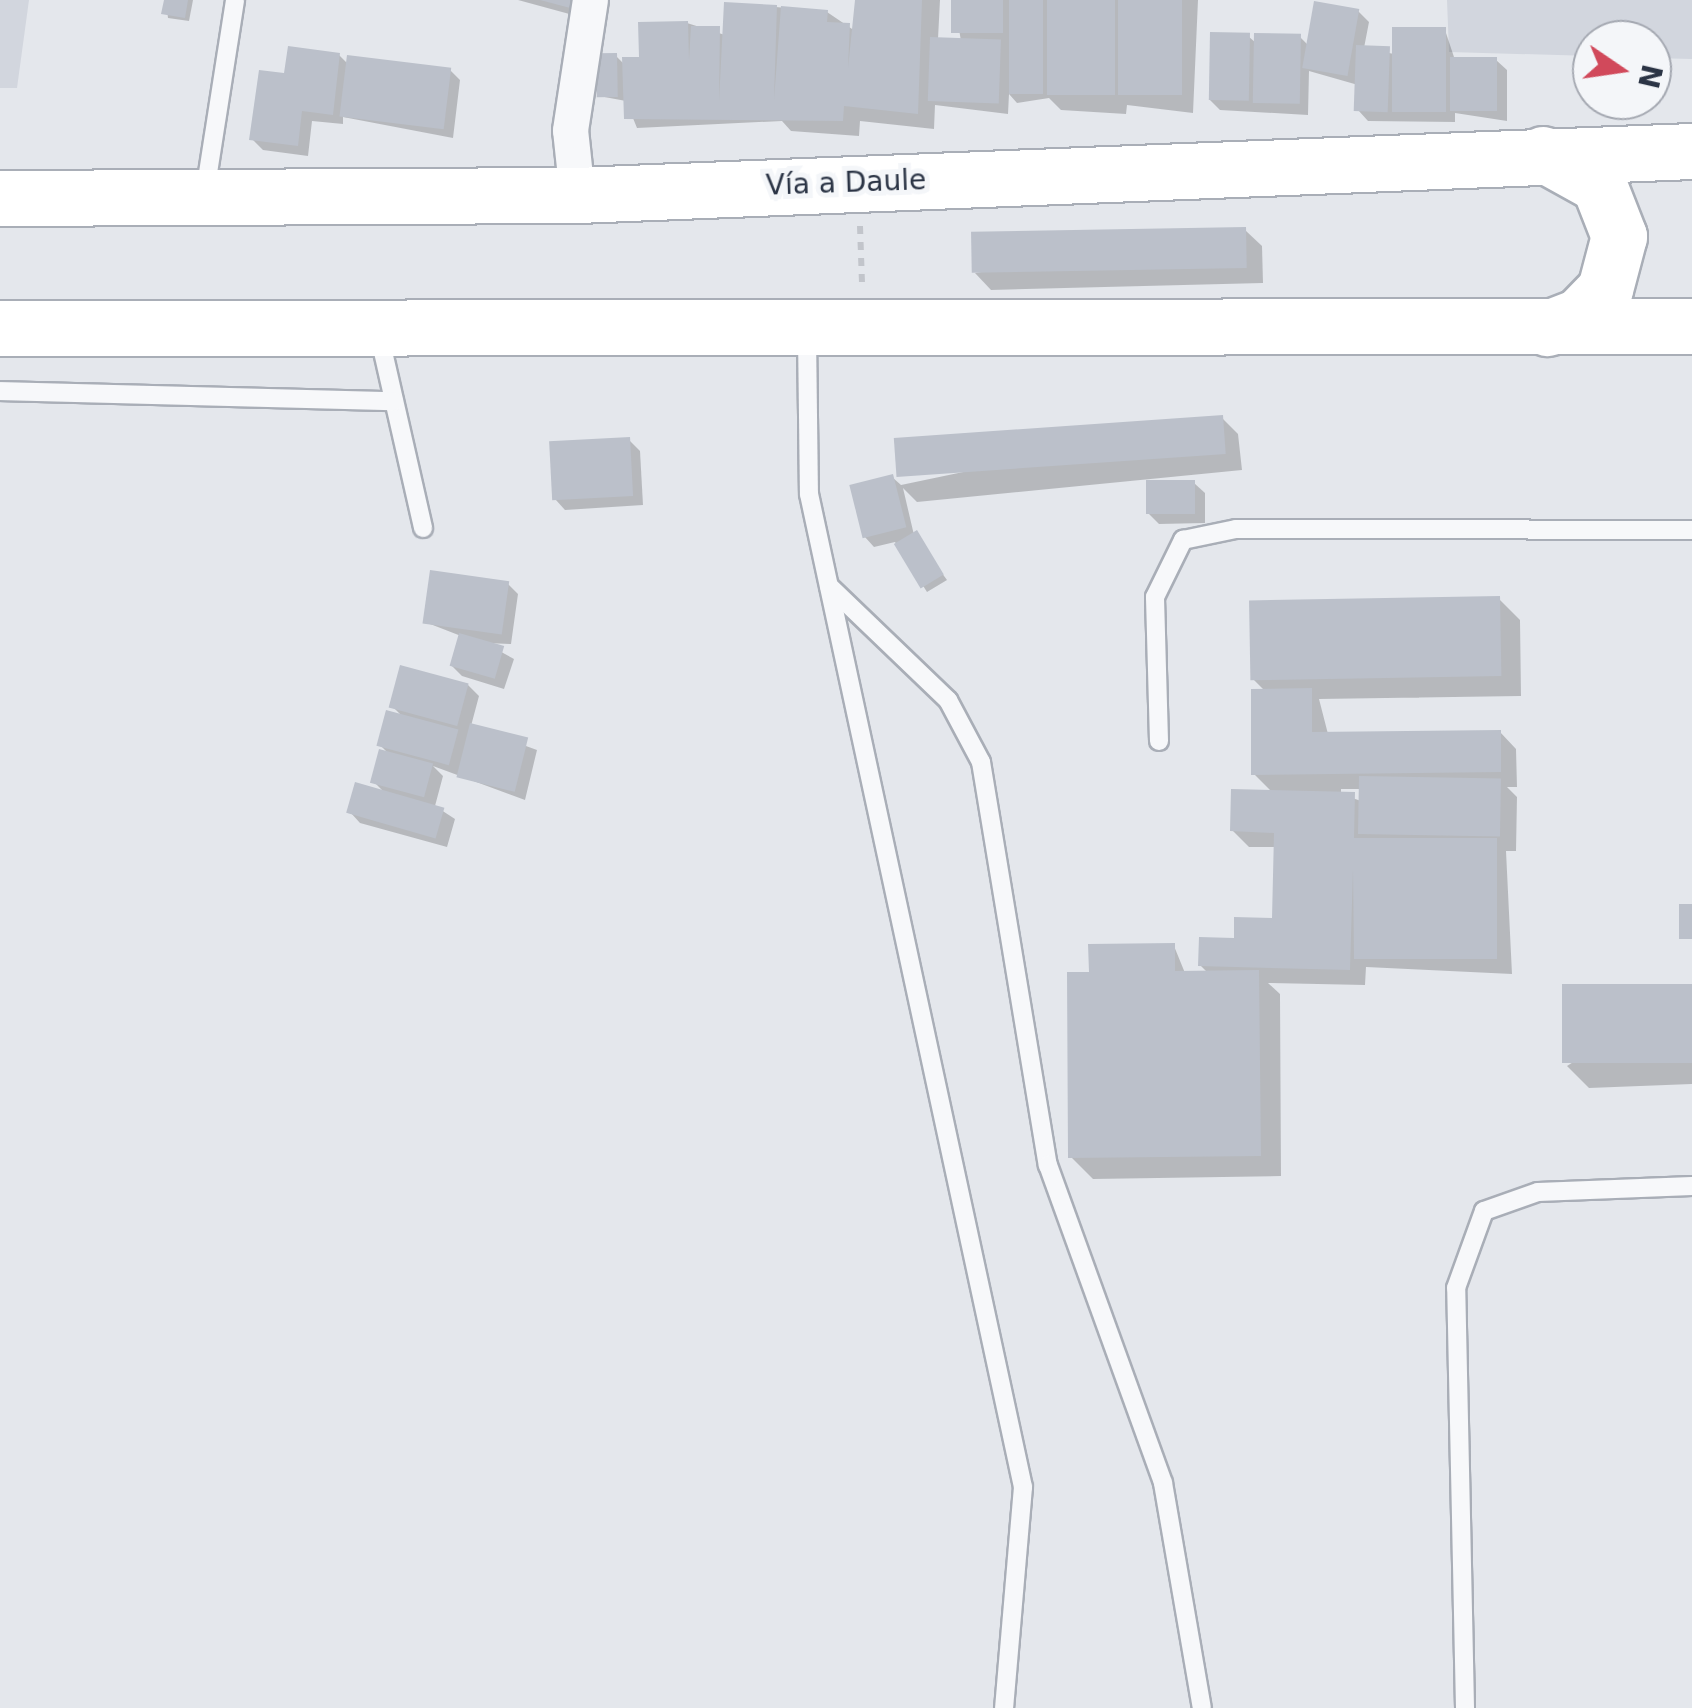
<!DOCTYPE html>
<html>
<head>
<meta charset="utf-8">
<style>
	body { margin:0 }
	#map { position:relative; width:1692px; height:1708px; overflow:hidden; background:#e4e7ec; font-family:"DejaVu Sans",sans-serif }
	div>[style] { position:absolute }
	[style*='--x'] { left:calc(var(--x)*1px); top:calc(var(--y)*1px); width:calc(var(--w)*1px); rotate:calc(var(--a)*1deg) }
	.built>* { inset:0; background:#d2d6de }
	.shadow>* { inset:0; background:#0003 }
	.building>* { inset:0; background:#bbc0ca; transform-origin:0 0 }
	.path>* { height:6px; margin-top:-3px; transform-origin:0; background:repeating-linear-gradient(90deg,#c2c5cb 0 8px,transparent 0 16px) }
	.roads { filter:drop-shadow(2px 0 #a9aeb7) drop-shadow(-2px 0 #a9aeb7) drop-shadow(0 2px #a9aeb7) drop-shadow(0 -2px #a9aeb7) }
	.service>* { height:18px; margin:-9px; padding:0 9px; transform-origin:9px; border-radius:9px; background:#f7f8fa }
	.minor>* { height:35px; margin:-17.5px; padding:0 17.5px; transform-origin:17.5px; border-radius:17.5px; background:#f7f8fa }
	.trunk>* { height:55px; margin:-27.5px; padding:0 27.5px; transform-origin:27.5px; border-radius:27.5px; background:#fff }
	span { translate:-50% -50%; white-space:nowrap; text-align:center; line-height:1.15; -webkit-text-stroke:10px #f4f6f9; paint-order:stroke }
	.street-label { font-size:28px; color:#2b3445 }
	.north { position:absolute; left:1572px; top:20px; width:100px; height:100px; box-sizing:border-box; background:#f4f6f9; border:2px solid #a4a8b1; border-radius:50%; rotate:103deg; font-size:28px; font-weight:700; line-height:40px; text-align:center; color:#2b3445 }
	.north::after { content:''; display:block; margin:auto; width:35px; height:45px; background:#d1495b; clip-path:polygon(50% 0,100% 100%,50% 72%,0 100%) }
</style>
</head>
<body>
<div id="map">
	<div class="built">
		<div style="clip-path:polygon(0 0,29px 0,17px 88px,0 88px)"></div>
		<div style="clip-path:polygon(1447px 0,1692px 0,1692px 59px,1652px 58px,1652px 40px,1592px 40px,1592px 56px,1449px 52px)"></div>
	</div>
	<div class="shadow">
		<div style="clip-path:polygon(166px 0,193px 0,189px 21px,168px 18px)"></div>
		<div style="clip-path:polygon(518px 0,588px 0,584px 18px)"></div>
		<div style="clip-path:polygon(858px 0,940px 0,938px 39px,961px 41px,954px 0,1198px 0,1193px 113px,1127px 105px,1126px 114px,1061px 110px,1049px 98px,1017px 103px,1009px 94px,1008px 114px,935px 105px,934px 129px,860px 121px,859px 136px,791px 131px,782px 121px,637px 128px,626px 101px,599px 96px,616px 56px,625px 65px,642px 60px,687px 23px,725px 35px,776px 7px,827px 12px,855px 31px)"></div>
		<div style="clip-path:polygon(1358px 11px,1369px 22px,1364px 48px,1394px 54px,1445px 30px,1455px 60px,1496px 60px,1507px 70px,1507px 121px,1455px 113px,1455px 122px,1368px 121px,1358px 110px,1358px 85px,1309px 71px,1308px 115px,1220px 110px,1209px 99px,1248px 36px,1256px 43px,1300px 37px,1309px 46px)"></div>
		<div style="clip-path:polygon(339px 55px,348px 64px,450px 70px,460px 80px,453px 138px,343px 117px,343px 124px,312px 121px,308px 156px,263px 150px,252px 139px,286px 76px)"></div>
		<div style="clip-path:polygon(1245px 230px,1262px 246px,1263px 283px,991px 290px,975px 273px)"></div>
		<div style="clip-path:polygon(1222px 418px,1238px 434px,1242px 470px,917px 502px,903px 488px,914px 535px,947px 580px,927px 592px,895px 542px,874px 547px,864px 536px,892px 477px,901px 485px)"></div>
		<div style="clip-path:polygon(629px 440px,640px 451px,643px 505px,565px 510px,555px 499px)"></div>
		<div style="clip-path:polygon(1194px 483px,1205px 493px,1205px 523px,1159px 524px,1149px 514px)"></div>
		<div style="clip-path:polygon(508px 584px,518px 594px,511px 644px,485px 643px,514px 659px,504px 689px,462px 676px,452px 666px,461px 636px,425px 622px)"></div>
		<div style="clip-path:polygon(evenodd,1499px 599px,1520px 620px,1521px 696px,1319px 699px,1328px 734px,1500px 732px,1516px 749px,1517px 787px,1507px 787px,1517px 797px,1516px 851px,1506px 851px,1512px 974px,1366px 967px,1365px 985px,1268px 983px,1280px 994px,1281px 1176px,1093px 1179px,1071px 1157px,1091px 974px,1174px 946px,1185px 973px,1208px 973px,1200px 965px,1274px 921px,1276px 847px,1249px 847px,1232px 830px,1272px 792px,1254px 774px,1266px 692px,1252px 678px,1499px 599px,1341px 789px,1361px 789px,1361px 801px,1341px 794px,1341px 789px)"></div>
		<div style="clip-path:polygon(468px 685px,479px 696px,471px 726px,537px 750px,525px 800px,433px 766px,443px 776px,435px 806px,455px 819px,447px 847px,360px 823px,350px 812px,384px 792px,374px 782px,389px 754px,380px 745px,403px 717px,393px 707px)"></div>
		<div style="clip-path:polygon(1692px 986px,1692px 1084px,1589px 1088px,1567px 1066px)"></div>
	</div>
	<div class="building">
		<div style="clip-path:polygon(164px 0,188px 0,185px 18px,161px 14px)"></div>
		<div style="clip-path:polygon(540px 0,576px 0,574px 9px)"></div>
		<div style="clip-path:polygon(855px 0,922px 0,918px 114px,844px 106px,843px 121px,624px 119px,622px 57px,639px 57px,638px 22px,688px 21px,689px 60px,691px 26px,720px 26px,719px 102px,724px 2px,777px 5px,774px 100px,781px 6px,828px 10px,827px 22px,850px 23px,848px 68px)"></div>
		<div style="left:951px;top:0;width:52px;height:33px"></div>
		<div style="left:1009px;top:0;width:34px;height:94px"></div>
		<div style="left:1047px;top:0;width:68px;height:95px"></div>
		<div style="left:1118px;top:0;width:64px;height:95px"></div>
		<div style="left:1314px;top:1px;width:46px;height:68px;rotate:10deg"></div>
		<div style="left:1392px;top:27px;width:54px;height:85px"></div>
		<div style="left:1210px;top:32px;width:40px;height:68px;rotate:1deg"></div>
		<div style="left:1254px;top:33px;width:47px;height:70px;rotate:1deg"></div>
		<div style="left:930px;top:37px;width:71px;height:64px;rotate:2deg"></div>
		<div style="left:1356px;top:45px;width:34px;height:66px;rotate:2deg"></div>
		<div style="clip-path:polygon(288px 46px,340px 53px,333px 115px,302px 111px,298px 146px,249px 140px,259px 70px,284px 73px)"></div>
		<div style="left:617px;top:53px;width:44px;height:21px;rotate:89deg"></div>
		<div style="left:347px;top:55px;width:105px;height:62px;rotate:7deg"></div>
		<div style="left:1450px;top:57px;width:47px;height:54px"></div>
		<div style="left:1246px;top:227px;width:41px;height:275px;rotate:89deg"></div>
		<div style="left:1223px;top:415px;width:39px;height:330px;rotate:86deg"></div>
		<div style="left:630px;top:437px;width:59px;height:81px;rotate:87deg"></div>
		<div style="left:893px;top:474px;width:55px;height:45px;rotate:76deg"></div>
		<div style="left:1195px;top:480px;width:34px;height:49px;rotate:90deg"></div>
		<div style="left:917px;top:530px;width:52px;height:27px;rotate:59deg"></div>
		<div style="left:430px;top:570px;width:80px;height:54px;rotate:8deg"></div>
		<div style="left:1500px;top:596px;width:80px;height:251px;rotate:89deg"></div>
		<div style="left:459px;top:633px;width:47px;height:34px;rotate:16deg"></div>
		<div style="left:400px;top:665px;width:71px;height:44px;rotate:15deg"></div>
		<div style="clip-path:polygon(1312px 688px,1312px 732px,1501px 730px,1501px 772px,1251px 775px,1251px 689px)"></div>
		<div style="left:386px;top:710px;width:75px;height:37px;rotate:15deg"></div>
		<div style="left:470px;top:723px;width:60px;height:56px;rotate:14deg"></div>
		<div style="left:379px;top:749px;width:56px;height:35px;rotate:15deg"></div>
		<div style="left:1359px;top:776px;width:142px;height:58px;rotate:1deg"></div>
		<div style="left:355px;top:782px;width:93px;height:32px;rotate:16deg"></div>
		<div style="clip-path:polygon(1231px 789px,1355px 792px,1354px 838px,1497px 838px,1497px 959px,1354px 959px,1353px 869px,1350px 970px,1198px 966px,1199px 937px,1234px 938px,1234px 917px,1272px 918px,1274px 833px,1230px 831px)"></div>
		<div style="left:1679px;top:904px;width:13px;height:35px"></div>
		<div style="clip-path:polygon(1175px 943px,1175px 971px,1259px 970px,1261px 1156px,1068px 1158px,1067px 972px,1089px 972px,1088px 944px)"></div>
		<div style="left:1692px;top:984px;width:79px;height:130px;rotate:90deg"></div>
	</div>
	<div class="path">
		<div style="--x:860;--y:226;--w:57;--a:88"></div>
	</div>
	<div class="roads">
		<div class="service">
			<div style="--x:205;--y:192;--w:194;--a:-81.1"></div>
			<div style="--x:379;--y:334;--w:199;--a:77.2"></div>
			<div style="--x:807;--y:334;--w:160;--a:89.3"></div>
			<div style="--x:809;--y:494;--w:1016;--a:77.84"></div>
			<div style="--x:1023;--y:1487;--w:222;--a:94.9"></div>
			<div style="--x:0;--y:391;--w:394;--a:1.5"></div>
			<div style="--x:829;--y:586;--w:165;--a:43.8"></div>
			<div style="--x:948;--y:700;--w:70;--a:62"></div>
			<div style="--x:981;--y:762;--w:409;--a:80.6"></div>
			<div style="--x:1048;--y:1165;--w:338;--a:70.1"></div>
			<div style="--x:1163;--y:1483;--w:228;--a:80.2"></div>
			<div style="--x:1159;--y:741;--w:144;--a:-91.6"></div>
			<div style="--x:1155;--y:597;--w:64;--a:-63.8"></div>
			<div style="--x:1183;--y:540;--w:54;--a:-11.7"></div>
			<div style="--x:1236;--y:529;--w:456;--a:0.1"></div>
			<div style="--x:1465;--y:1708;--w:420;--a:-91.2"></div>
			<div style="--x:1456;--y:1288;--w:82;--a:-70"></div>
			<div style="--x:1484;--y:1211;--w:57;--a:-19.4"></div>
			<div style="--x:1538;--y:1192;--w:154;--a:-2.2"></div>
		</div>
		<div class="minor">
			<div style="--x:577;--y:195;--w:65;--a:-96.1"></div>
			<div style="--x:570;--y:130;--w:132;--a:-81.3"></div>
		</div>
		<div class="trunk">
			<div style="--x:1543;--y:154;--w:64;--a:29"></div>
			<div style="--x:1599;--y:185;--w:55;--a:68.6"></div>
			<div style="--x:1619;--y:236;--w:55;--a:104.8"></div>
			<div style="--x:1605;--y:289;--w:37;--a:134"></div>
			<div style="--x:1579;--y:316;--w:34;--a:159"></div>
			<div style="--x:0;--y:198;--w:577;--a:-0.3"></div>
			<div style="--x:577;--y:195;--w:1116;--a:-2.26"></div>
			<div style="--x:0;--y:328;--w:1692;--a:-0.07"></div>
		</div>
	</div>
	<div class="street-label">
		<span style="left:846px;top:183px;rotate:-2deg">Vía a Daule</span>
	</div>
	<div class="north">N</div>
</div>
</body>
</html>
